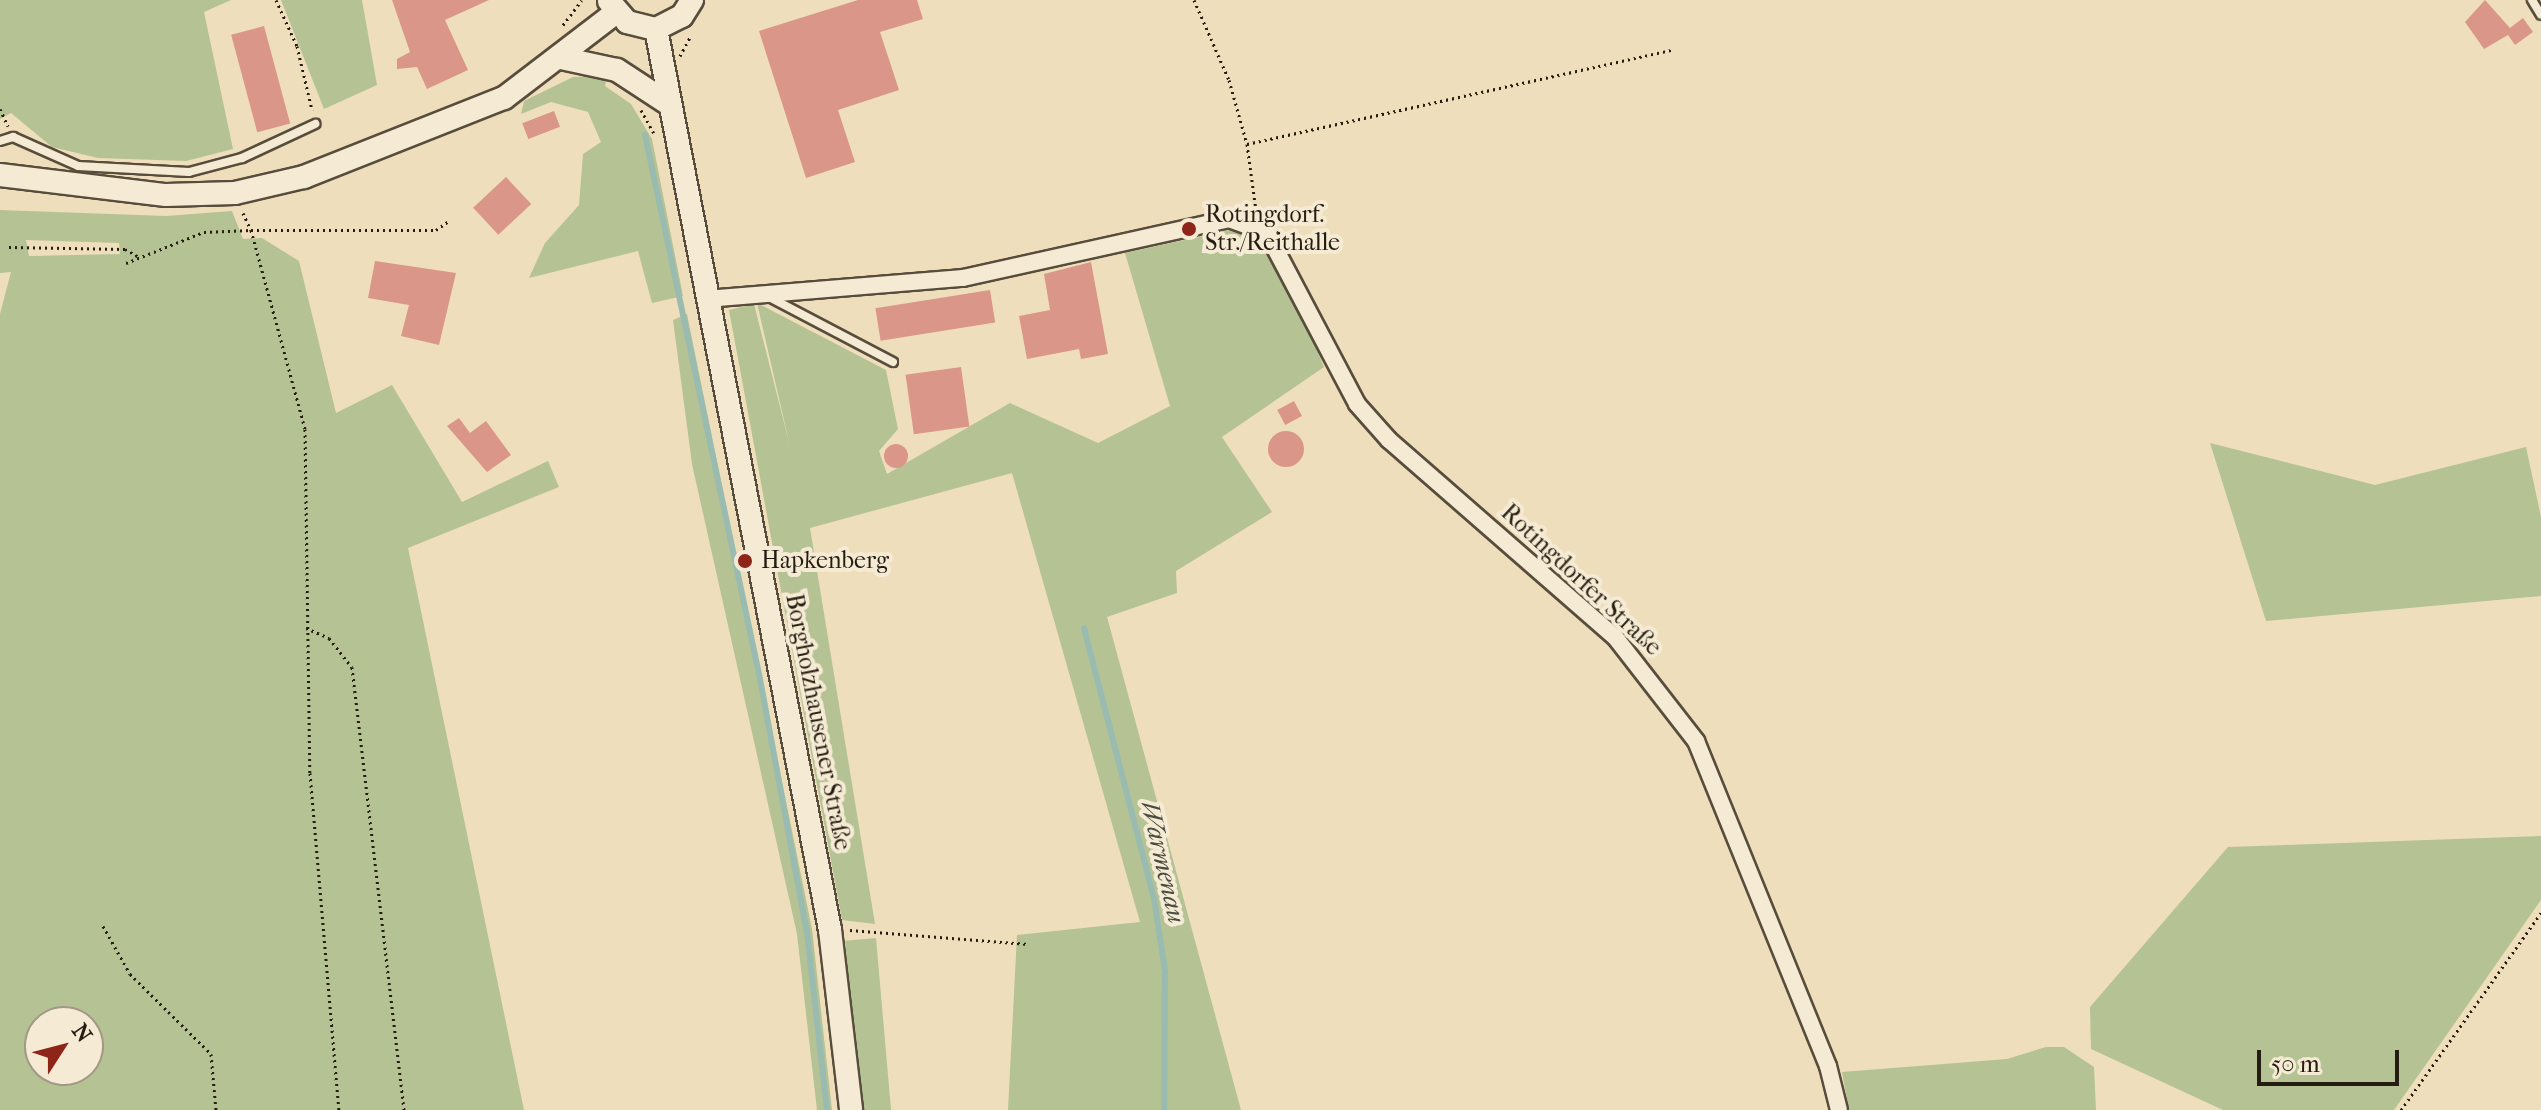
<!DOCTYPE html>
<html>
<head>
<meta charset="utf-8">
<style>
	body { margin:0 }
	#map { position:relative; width:2541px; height:1110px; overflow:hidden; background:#efdebb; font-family:"IM FELL French Canon",serif }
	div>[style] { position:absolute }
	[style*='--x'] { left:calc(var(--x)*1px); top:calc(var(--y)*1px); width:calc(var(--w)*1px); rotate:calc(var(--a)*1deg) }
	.green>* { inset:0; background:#b4c294; transform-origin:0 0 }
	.stream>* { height:6px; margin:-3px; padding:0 3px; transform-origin:3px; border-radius:3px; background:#9abcb0 }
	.building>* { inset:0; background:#da9689; transform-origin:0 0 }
	.round { border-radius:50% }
	.path>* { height:3px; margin-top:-1.5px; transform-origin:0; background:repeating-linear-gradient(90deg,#261d12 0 2px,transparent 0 6px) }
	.roads { filter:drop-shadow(2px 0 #584d3c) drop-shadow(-2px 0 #584d3c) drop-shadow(0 2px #584d3c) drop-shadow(0 -2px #584d3c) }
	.service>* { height:8px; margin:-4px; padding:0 4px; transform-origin:4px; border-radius:4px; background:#f5ead3 }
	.minor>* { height:16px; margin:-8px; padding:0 8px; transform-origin:8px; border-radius:8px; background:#f5ead3 }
	.secondary>* { height:22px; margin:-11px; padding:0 11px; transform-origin:11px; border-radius:11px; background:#f5ead3 }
	.dots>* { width:22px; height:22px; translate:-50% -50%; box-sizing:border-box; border:4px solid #f5ead3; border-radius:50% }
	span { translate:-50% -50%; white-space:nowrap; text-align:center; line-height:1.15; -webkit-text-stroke:8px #f5ead3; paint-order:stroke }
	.poi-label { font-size:24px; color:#261d12 }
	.left { translate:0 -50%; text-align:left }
	.street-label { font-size:24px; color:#261d12 }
	.water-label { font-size:26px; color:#494d41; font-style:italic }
	.north { position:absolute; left:24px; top:1006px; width:80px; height:80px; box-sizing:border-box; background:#f5ead3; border:2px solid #a29886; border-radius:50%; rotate:54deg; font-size:22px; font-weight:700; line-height:32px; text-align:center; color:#261d12 }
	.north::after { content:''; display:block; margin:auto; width:28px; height:36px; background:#8f2418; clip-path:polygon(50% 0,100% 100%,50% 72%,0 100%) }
	.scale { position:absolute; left:2257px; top:1050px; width:142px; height:36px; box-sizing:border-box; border:4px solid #261d12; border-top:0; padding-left:10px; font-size:24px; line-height:28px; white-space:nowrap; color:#261d12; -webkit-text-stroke:6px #f5ead3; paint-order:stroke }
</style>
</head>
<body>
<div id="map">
	<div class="green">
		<div style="clip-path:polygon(0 0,231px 0,204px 12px,233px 149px,186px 161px,98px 158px,52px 147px,11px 113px,0 119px)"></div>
		<div style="clip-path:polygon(281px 0,362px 0,377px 85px,324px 109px)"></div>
		<div style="clip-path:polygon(607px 76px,605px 86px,631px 104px,652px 139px,683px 296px,652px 303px,638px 251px,529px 278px,545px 243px,579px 205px,583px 154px,601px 142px,588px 112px,551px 102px,521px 114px,524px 101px,573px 77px)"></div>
		<div style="clip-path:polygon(evenodd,0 210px,166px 216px,232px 211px,243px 239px,262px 238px,299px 261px,336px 413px,392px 385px,462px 502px,548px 461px,559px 487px,408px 548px,524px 1110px,0 1110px,0 314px,11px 272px,0 273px,0 210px,26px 240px,119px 243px,120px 254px,29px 256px,26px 240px,0 210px,40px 1022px,88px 1022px,88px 1070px,40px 1070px,40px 1022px)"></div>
		<div style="clip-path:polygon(1240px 228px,1262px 240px,1290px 283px,1324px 367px,1222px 437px,1272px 512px,1176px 571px,1177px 593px,1107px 617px,1241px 1110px,1008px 1110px,1017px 935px,1140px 922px,1012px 473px,810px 528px,875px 924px,842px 920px,729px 310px,754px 304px,790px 446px,757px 303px,886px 370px,898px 429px,879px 451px,887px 474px,1010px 403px,1098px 443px,1170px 406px,1125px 253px)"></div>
		<div style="clip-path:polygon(687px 314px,812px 929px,832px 1110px,817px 1110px,797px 934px,692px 464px,673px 320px)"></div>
		<div style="clip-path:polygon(2210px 443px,2375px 485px,2526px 447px,2541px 517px,2541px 596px,2266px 621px)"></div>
		<div style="clip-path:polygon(2541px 836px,2541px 900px,2394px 1110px,2223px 1110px,2091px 1049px,2090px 1007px,2228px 847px)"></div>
		<div style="left:876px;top:938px;width:173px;height:31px;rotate:85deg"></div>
		<div style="clip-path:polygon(2046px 1047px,2064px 1047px,2094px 1067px,2096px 1110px,1849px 1110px,1842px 1072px,2007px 1059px)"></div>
	</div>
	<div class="stream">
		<div style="--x:645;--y:135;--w:556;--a:78.06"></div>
		<div style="--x:760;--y:679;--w:257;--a:79.5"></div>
		<div style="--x:807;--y:932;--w:179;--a:83.6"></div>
		<div style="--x:1084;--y:628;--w:279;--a:75.5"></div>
		<div style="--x:1154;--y:898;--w:74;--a:81.4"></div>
		<div style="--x:1165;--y:971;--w:139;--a:90.4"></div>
	</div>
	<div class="building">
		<div style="clip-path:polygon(392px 0,489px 0,445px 20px,468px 70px,427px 89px,417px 67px,397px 69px,397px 59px,410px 52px)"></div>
		<div style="clip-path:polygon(858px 0,917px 0,923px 19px,880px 32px,899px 90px,838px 110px,855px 162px,806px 178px,759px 31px)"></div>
		<div style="clip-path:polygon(2485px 0,2510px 28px,2523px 18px,2533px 32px,2515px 45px,2508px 35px,2484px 49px,2465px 22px)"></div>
		<div style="left:264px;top:26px;width:101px;height:34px;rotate:75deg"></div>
		<div style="left:554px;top:111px;width:17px;height:34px;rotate:69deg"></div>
		<div style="left:506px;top:177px;width:37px;height:45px;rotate:47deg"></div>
		<div style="clip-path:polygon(375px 261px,456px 273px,439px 345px,401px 336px,409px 305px,368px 298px)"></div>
		<div style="clip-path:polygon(1091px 262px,1108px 354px,1081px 359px,1079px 349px,1027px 359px,1019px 316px,1050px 310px,1044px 274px)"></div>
		<div style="left:990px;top:290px;width:33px;height:116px;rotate:81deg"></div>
		<div style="left:961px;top:367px;width:60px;height:56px;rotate:82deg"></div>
		<div style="left:1294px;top:401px;width:17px;height:19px;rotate:62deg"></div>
		<div style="clip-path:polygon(459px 418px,470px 433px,486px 421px,511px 455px,487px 472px,447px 426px)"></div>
		<div class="round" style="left:1268px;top:431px;width:36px;height:36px"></div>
		<div class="round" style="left:884px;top:444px;width:24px;height:24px"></div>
	</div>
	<div class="path">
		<div style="--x:276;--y:0;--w:51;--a:65.5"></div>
		<div style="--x:297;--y:46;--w:66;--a:76.8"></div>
		<div style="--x:1194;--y:0;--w:87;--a:66.4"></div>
		<div style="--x:1229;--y:80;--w:66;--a:74.3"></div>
		<div style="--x:1247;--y:144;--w:68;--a:82.3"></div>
		<div style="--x:563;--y:25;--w:31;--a:-53"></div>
		<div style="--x:680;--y:56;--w:21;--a:-62"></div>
		<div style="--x:0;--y:109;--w:19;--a:65"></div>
		<div style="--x:641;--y:110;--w:29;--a:61"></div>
		<div style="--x:1247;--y:144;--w:435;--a:-12.5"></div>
		<div style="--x:243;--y:213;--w:19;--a:65"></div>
		<div style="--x:251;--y:230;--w:185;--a:0"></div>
		<div style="--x:436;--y:230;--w:16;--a:-35"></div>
		<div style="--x:9;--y:247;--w:116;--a:1"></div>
		<div style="--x:125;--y:249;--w:16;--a:30"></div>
		<div style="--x:126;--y:263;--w:84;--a:-21.7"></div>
		<div style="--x:204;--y:232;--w:47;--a:-2.4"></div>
		<div style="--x:251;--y:230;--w:206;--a:74.8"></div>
		<div style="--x:305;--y:429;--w:344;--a:89.2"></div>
		<div style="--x:310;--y:773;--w:338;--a:85.1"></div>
		<div style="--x:306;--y:628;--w:25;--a:23"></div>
		<div style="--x:329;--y:638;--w:37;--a:52"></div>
		<div style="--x:352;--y:667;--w:446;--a:83.3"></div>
		<div style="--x:103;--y:926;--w:55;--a:60.6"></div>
		<div style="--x:130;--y:974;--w:114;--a:44.6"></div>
		<div style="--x:211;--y:1054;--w:56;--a:84.9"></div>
		<div style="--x:850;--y:930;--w:178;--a:4.5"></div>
		<div style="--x:2401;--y:1110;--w:242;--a:-54.6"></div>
	</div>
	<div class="roads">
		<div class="service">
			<div style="--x:2532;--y:0;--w:17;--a:59"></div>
			<div style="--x:0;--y:141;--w:14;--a:-17"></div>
			<div style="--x:13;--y:137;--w:71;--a:24"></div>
			<div style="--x:78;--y:166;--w:111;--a:3.1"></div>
			<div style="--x:189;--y:172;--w:55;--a:-14.8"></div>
			<div style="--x:242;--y:158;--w:81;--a:-25"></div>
			<div style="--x:769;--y:297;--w:140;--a:27.7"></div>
		</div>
		<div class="minor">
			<div style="--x:706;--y:299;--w:258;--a:-4.7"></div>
			<div style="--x:963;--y:278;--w:272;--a:-12.5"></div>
			<div style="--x:1229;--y:219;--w:40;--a:20.2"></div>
			<div style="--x:1267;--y:233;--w:193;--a:62.2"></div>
			<div style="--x:1357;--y:404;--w:48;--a:48.4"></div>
			<div style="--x:1389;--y:440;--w:300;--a:41.1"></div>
			<div style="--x:1615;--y:637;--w:132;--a:52.1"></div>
			<div style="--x:1696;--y:741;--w:351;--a:67.9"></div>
			<div style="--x:1828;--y:1066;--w:45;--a:76"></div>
		</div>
		<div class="secondary">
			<div style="--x:609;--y:1;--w:28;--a:49"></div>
			<div style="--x:627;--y:22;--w:30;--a:14"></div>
			<div style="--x:656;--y:29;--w:29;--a:-27"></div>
			<div style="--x:682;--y:16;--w:19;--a:-58"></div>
			<div style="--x:656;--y:29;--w:918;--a:79.07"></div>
			<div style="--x:830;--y:930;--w:181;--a:83.3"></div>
			<div style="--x:561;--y:58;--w:57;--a:12.1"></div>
			<div style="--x:617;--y:70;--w:62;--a:33.2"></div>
			<div style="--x:0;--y:175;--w:167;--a:6.9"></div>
			<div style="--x:166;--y:195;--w:69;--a:-1.7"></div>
			<div style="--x:235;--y:193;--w:71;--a:-13.1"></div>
			<div style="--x:304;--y:177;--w:215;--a:-21.6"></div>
			<div style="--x:504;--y:98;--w:140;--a:-37.4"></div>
		</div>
	</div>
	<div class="dots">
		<div style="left:1189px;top:229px;background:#8f2418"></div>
		<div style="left:745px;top:561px;background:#8f2418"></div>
	</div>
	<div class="poi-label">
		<span class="left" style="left:1205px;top:229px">Rotingdorf.<br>Str./Reithalle</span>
		<span class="left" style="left:761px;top:561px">Hapkenberg</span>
	</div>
	<div class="street-label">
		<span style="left:1581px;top:580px;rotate:43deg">Rotingdorfer Straße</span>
		<span style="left:818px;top:722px;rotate:79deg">Borgholzhausener Straße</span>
	</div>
	<div class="water-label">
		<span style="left:1163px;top:862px;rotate:77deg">Warmenau</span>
	</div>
	<div class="north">N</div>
	<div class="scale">50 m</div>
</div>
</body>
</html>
